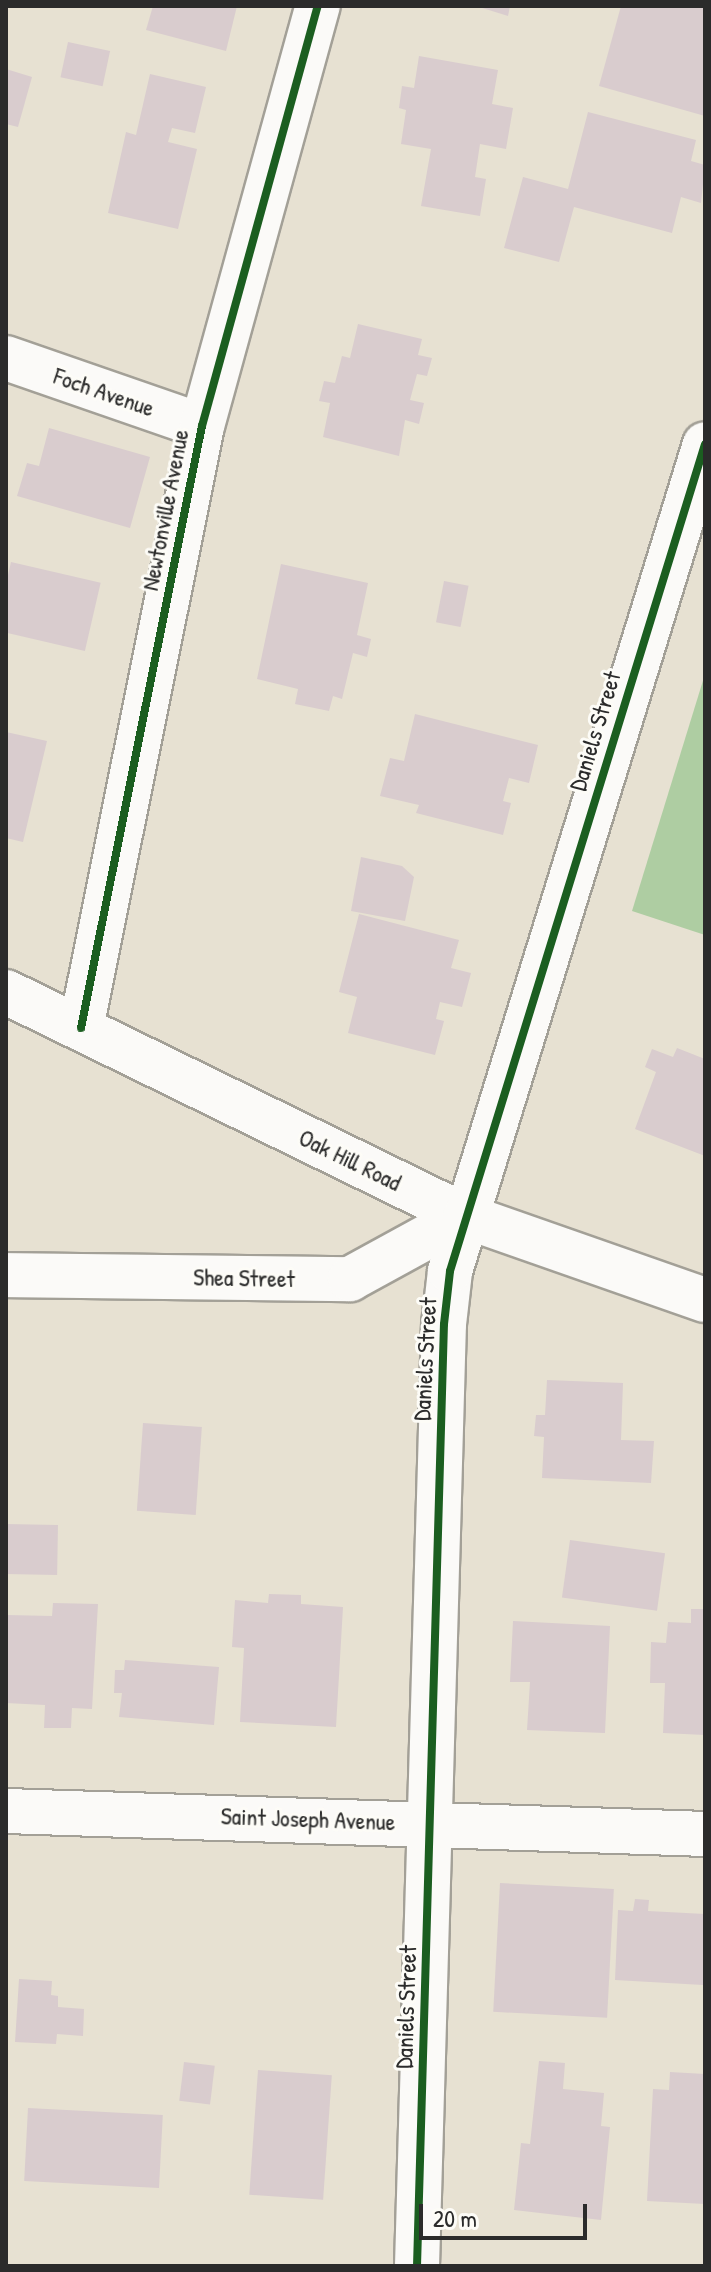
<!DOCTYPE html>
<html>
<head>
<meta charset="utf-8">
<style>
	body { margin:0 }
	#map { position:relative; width:711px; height:2272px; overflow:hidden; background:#e7e1d2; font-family:"Patrick Hand",sans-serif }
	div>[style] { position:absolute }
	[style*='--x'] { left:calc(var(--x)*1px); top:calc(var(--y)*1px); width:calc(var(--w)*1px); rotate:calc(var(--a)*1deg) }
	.forest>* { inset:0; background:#aecda2 }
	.building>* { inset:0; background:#d9ccce; transform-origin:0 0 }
	.roads { filter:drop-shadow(2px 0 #a3a097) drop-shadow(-2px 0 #a3a097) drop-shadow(0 2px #a3a097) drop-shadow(0 -2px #a3a097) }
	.street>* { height:44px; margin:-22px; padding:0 22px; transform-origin:22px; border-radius:22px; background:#fbfaf8 }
	.secondary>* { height:44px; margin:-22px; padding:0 22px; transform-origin:22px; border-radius:22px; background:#fbfaf8 }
	.cycleway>* { height:8px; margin:-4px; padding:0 4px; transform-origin:4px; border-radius:4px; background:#1b5e20 }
	span { translate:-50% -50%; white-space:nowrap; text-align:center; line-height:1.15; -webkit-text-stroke:6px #fdfcf7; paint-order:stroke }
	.street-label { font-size:24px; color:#2b2b2b }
	.frame { position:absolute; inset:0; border:8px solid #2b2b2b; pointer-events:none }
	.scale { position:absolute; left:419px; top:2204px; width:168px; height:36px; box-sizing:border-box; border:4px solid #2b2b2b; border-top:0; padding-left:10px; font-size:24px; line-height:28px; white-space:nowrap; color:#2b2b2b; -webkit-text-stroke:6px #fdfcf7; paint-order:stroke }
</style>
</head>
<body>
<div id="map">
	<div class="forest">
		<div style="clip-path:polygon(705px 674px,705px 935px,632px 911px)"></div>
	</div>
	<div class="building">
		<div style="clip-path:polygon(153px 6px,237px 6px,226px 51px,146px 30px)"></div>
		<div style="clip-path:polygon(476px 6px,510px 6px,508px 16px)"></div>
		<div style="clip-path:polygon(621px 6px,705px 6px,705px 116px,599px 86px)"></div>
		<div style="left:68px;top:42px;width:43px;height:36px;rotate:12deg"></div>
		<div style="clip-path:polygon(419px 56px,498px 70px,492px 104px,513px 108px,506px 149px,480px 144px,475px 177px,486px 179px,480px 216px,421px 206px,431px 149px,401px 144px,406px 110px,399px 108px,402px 86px,414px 88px)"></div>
		<div style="clip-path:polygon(6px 69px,32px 77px,18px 127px,6px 124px)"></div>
		<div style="clip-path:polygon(150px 74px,206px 87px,195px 133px,172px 128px,168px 142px,197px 149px,178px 229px,108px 213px,126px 132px,136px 135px)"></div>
		<div style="clip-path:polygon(588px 112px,696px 140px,691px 161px,705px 165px,701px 203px,681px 197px,672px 233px,574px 207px,559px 262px,504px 248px,523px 177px,568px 189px)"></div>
		<div style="clip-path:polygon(358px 324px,422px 339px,418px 355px,432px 358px,427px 376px,417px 374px,410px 400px,424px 403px,419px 424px,405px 420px,399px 456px,323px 437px,330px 403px,319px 401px,324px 381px,335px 383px,342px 356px,350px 358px)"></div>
		<div style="clip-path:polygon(49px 428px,150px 457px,130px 528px,17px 496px,27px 463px,39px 466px)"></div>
		<div style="left:11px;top:562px;width:92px;height:70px;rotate:13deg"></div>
		<div style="clip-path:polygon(281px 564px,368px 583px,357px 635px,371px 639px,367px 657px,353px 653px,342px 699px,333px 696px,329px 711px,295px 704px,298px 689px,257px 679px)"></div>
		<div style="left:444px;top:581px;width:25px;height:42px;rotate:11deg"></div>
		<div style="clip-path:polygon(415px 714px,538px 745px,529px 783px,509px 778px,503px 801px,511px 803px,503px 835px,416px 813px,419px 805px,380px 796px,390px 758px,404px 761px)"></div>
		<div style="clip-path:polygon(6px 732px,47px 741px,23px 842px,6px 838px)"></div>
		<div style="clip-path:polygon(361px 857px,402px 866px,414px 877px,405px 921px,351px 911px)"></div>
		<div style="clip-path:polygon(359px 914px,459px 940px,451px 968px,471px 973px,462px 1007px,440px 1002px,436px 1019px,444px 1021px,435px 1055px,348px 1033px,357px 997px,339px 992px)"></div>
		<div style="clip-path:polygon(677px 1048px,705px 1059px,705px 1156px,635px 1129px,656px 1072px,645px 1067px,652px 1049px,673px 1057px)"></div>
		<div style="clip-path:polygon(547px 1380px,623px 1383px,621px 1440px,654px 1441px,651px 1483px,542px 1478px,544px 1437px,534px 1436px,536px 1415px,545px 1415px)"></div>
		<div style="left:143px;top:1423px;width:59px;height:88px;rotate:4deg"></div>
		<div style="left:6px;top:1524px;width:52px;height:50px;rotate:1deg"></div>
		<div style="left:570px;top:1540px;width:96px;height:58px;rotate:8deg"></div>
		<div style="clip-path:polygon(269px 1594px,301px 1595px,301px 1604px,343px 1607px,336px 1727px,240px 1722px,244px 1648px,232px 1647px,235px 1600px,268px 1603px)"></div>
		<div style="clip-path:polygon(53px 1603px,98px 1604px,92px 1709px,72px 1708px,71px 1728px,44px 1728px,45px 1705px,6px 1703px,7px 1615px,52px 1616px)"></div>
		<div style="clip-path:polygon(691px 1609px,705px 1609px,705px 1735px,663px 1733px,665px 1683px,650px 1683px,651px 1642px,666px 1643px,668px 1622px,691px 1623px)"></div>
		<div style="clip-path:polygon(513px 1621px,610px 1626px,605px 1733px,527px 1730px,530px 1682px,510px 1682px)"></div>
		<div style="clip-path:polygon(125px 1660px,219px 1667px,214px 1725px,119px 1717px,122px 1693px,114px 1693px,115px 1670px,124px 1670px)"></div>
		<div style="left:500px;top:1883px;width:114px;height:129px;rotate:3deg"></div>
		<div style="clip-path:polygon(635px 1899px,649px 1900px,648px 1911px,705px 1914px,703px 1985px,615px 1980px,618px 1910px,633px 1911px)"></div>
		<div style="clip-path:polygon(19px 1979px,52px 1981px,51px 1995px,58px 1996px,58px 2007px,84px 2009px,83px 2036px,57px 2034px,56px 2044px,15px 2042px)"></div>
		<div style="clip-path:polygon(539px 2061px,565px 2063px,563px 2089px,604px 2093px,601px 2126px,610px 2127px,601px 2220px,514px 2210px,521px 2143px,530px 2144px)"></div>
		<div style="left:184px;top:2062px;width:31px;height:39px;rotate:7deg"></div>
		<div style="left:258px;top:2070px;width:74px;height:125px;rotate:4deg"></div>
		<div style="clip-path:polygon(670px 2072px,705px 2074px,705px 2204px,647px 2201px,653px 2089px,669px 2090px)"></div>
		<div style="left:28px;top:2108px;width:135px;height:73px;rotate:3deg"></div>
	</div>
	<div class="roads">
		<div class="street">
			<div style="--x:6;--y:358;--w:207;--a:19.1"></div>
			<div style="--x:81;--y:1028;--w:614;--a:-78.64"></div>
			<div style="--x:202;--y:426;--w:436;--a:-74.6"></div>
			<div style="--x:6;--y:1275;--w:344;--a:0.7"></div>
			<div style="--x:350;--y:1279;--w:131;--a:-28.7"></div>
		</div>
		<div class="secondary">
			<div style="--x:6;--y:992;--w:511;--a:26.01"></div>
			<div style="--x:465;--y:1216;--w:254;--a:19.3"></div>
			<div style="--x:6;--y:1811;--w:699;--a:1.88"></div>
			<div style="--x:417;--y:2266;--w:942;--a:-88.36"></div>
			<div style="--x:444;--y:1324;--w:53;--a:-83.5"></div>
			<div style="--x:450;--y:1271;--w:865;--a:-72.86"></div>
		</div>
	</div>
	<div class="cycleway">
		<div style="--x:81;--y:1028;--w:614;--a:-78.64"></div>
		<div style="--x:202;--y:426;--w:436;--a:-74.6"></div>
		<div style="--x:417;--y:2266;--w:942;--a:-88.36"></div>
		<div style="--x:444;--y:1324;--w:53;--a:-83.5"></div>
		<div style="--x:450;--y:1271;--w:865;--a:-72.86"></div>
	</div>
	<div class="street-label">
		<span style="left:104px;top:392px;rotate:19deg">Foch Avenue</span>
		<span style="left:165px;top:510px;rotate:-79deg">Newtonville Avenue</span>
		<span style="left:595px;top:731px;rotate:-73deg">Daniels Street</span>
		<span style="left:350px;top:1160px;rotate:26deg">Oak Hill Road</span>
		<span style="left:244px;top:1278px;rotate:1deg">Shea Street</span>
		<span style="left:425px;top:1359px;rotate:-87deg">Daniels Street</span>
		<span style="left:308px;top:1819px;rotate:2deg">Saint Joseph Avenue</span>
		<span style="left:406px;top:2007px;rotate:-88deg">Daniels Street</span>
	</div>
	<div class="frame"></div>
	<div class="scale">20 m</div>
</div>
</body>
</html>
